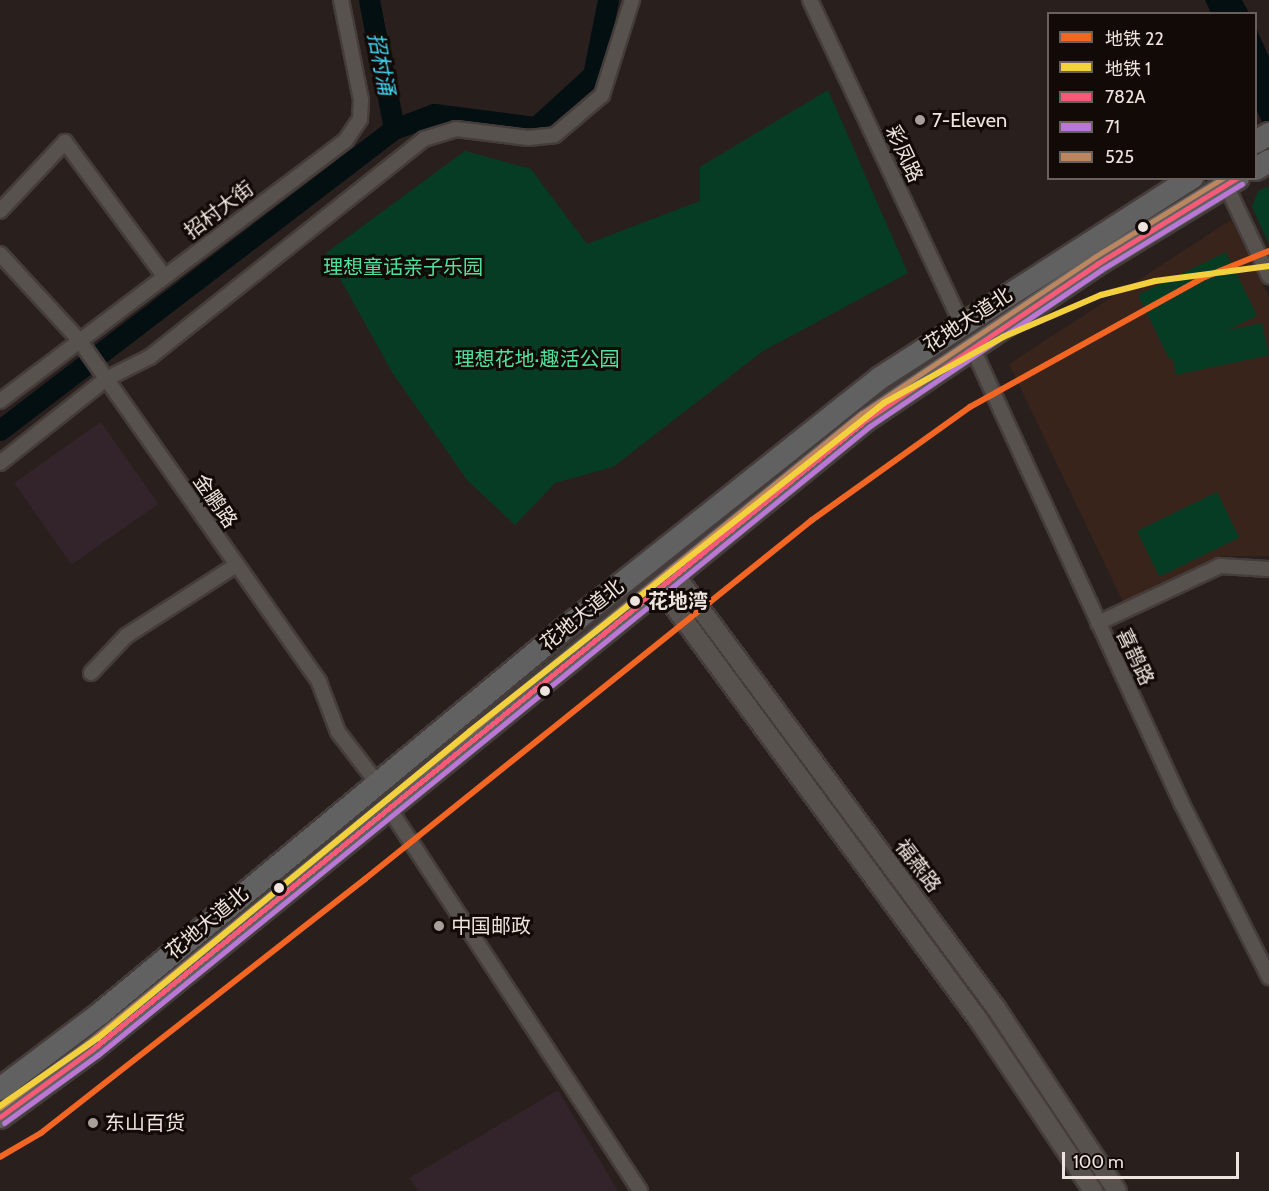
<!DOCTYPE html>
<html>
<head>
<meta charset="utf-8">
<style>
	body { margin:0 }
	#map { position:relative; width:1269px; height:1191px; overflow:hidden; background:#29201d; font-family:Cabin,"Noto Sans SC",sans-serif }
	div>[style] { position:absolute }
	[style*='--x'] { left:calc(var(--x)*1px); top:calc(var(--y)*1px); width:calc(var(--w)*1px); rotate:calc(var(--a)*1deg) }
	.commercial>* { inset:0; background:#33232b; transform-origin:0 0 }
	.built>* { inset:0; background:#39241b }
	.green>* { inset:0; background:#063c24; transform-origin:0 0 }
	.water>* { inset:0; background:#040f12 }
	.river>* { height:21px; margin:-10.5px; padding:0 10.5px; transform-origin:10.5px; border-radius:10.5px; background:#040f12 }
	.roads { filter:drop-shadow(2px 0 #453d3b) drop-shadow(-2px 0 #453d3b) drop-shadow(0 2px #453d3b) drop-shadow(0 -2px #453d3b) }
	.minor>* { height:14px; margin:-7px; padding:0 7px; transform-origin:7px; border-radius:7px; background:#58524f }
	.tertiary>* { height:18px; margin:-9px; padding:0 9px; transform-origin:9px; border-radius:9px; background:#58524f }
	.primary>* { height:22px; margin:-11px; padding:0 11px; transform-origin:11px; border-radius:11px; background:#626162 }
	.bus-1>* { height:4.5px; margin:-2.25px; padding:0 2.25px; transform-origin:2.25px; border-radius:2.25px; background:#f75a77 }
	.bus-2>* { height:4.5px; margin:-2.25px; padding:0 2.25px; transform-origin:2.25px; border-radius:2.25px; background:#ba77d6 }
	.bus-3>* { height:4.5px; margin:-2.25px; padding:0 2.25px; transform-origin:2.25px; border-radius:2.25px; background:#bb8660 }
	.metro-1>* { height:6px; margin:-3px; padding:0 3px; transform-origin:3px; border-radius:3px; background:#f26522 }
	.metro-2>* { height:6px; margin:-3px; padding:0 3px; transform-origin:3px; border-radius:3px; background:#f3d03e }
	.dots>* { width:16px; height:16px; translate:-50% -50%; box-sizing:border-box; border:3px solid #120a07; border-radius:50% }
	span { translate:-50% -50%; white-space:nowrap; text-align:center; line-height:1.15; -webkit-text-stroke:6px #120a07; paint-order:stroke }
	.poi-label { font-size:20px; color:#eee3de }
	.left { translate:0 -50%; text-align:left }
	.street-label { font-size:20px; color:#eee3de }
	.park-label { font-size:20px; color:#51e19c }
	.stop-label { font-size:20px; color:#eee3de; font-weight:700 }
	.water-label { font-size:21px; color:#40d4f1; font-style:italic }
	.legend { position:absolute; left:1047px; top:12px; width:210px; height:168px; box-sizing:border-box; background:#120a07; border:2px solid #6a615d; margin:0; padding:8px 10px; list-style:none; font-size:18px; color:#eee3de }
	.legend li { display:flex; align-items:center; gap:12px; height:30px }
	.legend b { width:30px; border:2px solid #6a615d }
	.scale { position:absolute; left:1062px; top:1152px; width:177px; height:27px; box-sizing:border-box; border:3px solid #eee3de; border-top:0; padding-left:8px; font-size:18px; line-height:21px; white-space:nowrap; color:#eee3de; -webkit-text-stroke:4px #120a07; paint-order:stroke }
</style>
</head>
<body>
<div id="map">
	<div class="commercial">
		<div style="left:101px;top:422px;width:100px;height:106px;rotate:55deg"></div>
		<div style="clip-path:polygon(558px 1090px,618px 1191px,419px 1191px,409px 1178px)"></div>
	</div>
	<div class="built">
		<div style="clip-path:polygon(1231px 220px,1269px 297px,1269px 556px,1221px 556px,1125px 606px,1009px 364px)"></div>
	</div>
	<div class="green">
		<div style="clip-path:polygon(828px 90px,908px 273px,763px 351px,613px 467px,555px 483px,515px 525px,467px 480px,392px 372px,326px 253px,465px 151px,531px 169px,587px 244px,700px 201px,700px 167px)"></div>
		<div style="clip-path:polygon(1269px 186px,1269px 244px,1252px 207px,1258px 191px)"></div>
		<div style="left:1226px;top:252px;width:71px;height:98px;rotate:64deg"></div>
		<div style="left:1262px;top:323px;width:33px;height:95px;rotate:78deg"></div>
		<div style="left:1217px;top:492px;width:51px;height:89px;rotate:64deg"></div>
	</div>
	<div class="water">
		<div style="clip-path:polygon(1205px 0,1242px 0,1249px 13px,1211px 13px)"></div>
		<div style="clip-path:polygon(1256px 28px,1269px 57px,1269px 137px,1256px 109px)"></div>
	</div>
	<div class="river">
		<div style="--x:369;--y:0;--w:131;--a:79"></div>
		<div style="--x:0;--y:430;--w:496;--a:-37.4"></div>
		<div style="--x:394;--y:129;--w:43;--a:-20.6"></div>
		<div style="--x:434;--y:114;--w:103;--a:7.3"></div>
		<div style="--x:536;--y:127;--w:77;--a:-42.4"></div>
		<div style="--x:593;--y:75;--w:76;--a:-78.7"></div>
	</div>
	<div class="roads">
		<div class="minor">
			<div style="--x:810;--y:0;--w:358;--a:64.9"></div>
			<div style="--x:1226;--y:185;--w:101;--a:64.7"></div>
			<div style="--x:0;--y:211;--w:95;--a:-46.7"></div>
			<div style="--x:65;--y:142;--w:167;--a:53.5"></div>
			<div style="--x:0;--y:254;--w:117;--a:47.4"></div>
			<div style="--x:79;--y:340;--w:418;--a:54.9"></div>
			<div style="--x:319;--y:682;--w:53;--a:69.2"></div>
			<div style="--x:338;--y:732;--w:66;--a:52.4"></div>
			<div style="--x:973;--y:349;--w:501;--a:65.33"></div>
			<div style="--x:1182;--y:804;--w:194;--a:63.3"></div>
			<div style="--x:0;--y:401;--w:433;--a:-37"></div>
			<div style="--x:346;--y:140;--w:25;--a:-56"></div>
			<div style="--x:360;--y:119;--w:19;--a:-87"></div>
			<div style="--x:361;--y:100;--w:102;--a:-101.3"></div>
			<div style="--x:0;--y:463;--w:135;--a:-38.4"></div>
			<div style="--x:106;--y:379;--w:49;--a:-26.6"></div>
			<div style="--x:150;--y:357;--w:350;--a:-38.5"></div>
			<div style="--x:424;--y:139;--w:34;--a:-17"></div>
			<div style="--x:456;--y:129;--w:73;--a:7.1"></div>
			<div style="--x:528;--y:138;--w:27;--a:-6"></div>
			<div style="--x:555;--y:135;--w:62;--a:-40.4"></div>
			<div style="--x:602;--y:95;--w:100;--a:-72.5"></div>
			<div style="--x:1098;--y:623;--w:135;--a:-25"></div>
			<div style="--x:1220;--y:566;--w:49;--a:3.5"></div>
			<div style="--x:91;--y:673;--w:51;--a:-46.6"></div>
			<div style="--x:126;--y:636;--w:131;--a:-32.8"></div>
			<div style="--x:388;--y:807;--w:459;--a:56.7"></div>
		</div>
		<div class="tertiary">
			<div style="--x:674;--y:573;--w:541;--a:53.49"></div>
			<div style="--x:996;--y:1008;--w:219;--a:56.5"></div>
			<div style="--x:659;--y:586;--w:538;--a:53.62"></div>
			<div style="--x:978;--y:1019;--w:207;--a:56.2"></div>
		</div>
		<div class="primary">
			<div style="--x:1256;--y:142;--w:15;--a:-32"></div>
			<div style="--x:1256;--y:169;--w:15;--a:-32"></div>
			<div style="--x:0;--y:1089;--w:128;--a:-37"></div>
			<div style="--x:102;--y:1012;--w:597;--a:-39.63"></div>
			<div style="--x:562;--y:631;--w:406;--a:-38.5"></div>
			<div style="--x:880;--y:378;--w:371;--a:-32.7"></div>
			<div style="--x:0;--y:1117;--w:115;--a:-36.2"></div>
			<div style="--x:93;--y:1049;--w:997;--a:-39.14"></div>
			<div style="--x:866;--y:420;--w:279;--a:-34"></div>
			<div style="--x:1097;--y:264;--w:165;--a:-31.4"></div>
		</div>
	</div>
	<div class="bus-1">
		<div style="--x:0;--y:1117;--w:115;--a:-36.2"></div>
		<div style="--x:93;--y:1049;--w:997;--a:-39.14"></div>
		<div style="--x:866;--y:420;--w:279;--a:-34"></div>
		<div style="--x:1097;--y:264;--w:164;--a:-31.6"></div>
	</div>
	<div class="bus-2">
		<div style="--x:4;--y:1123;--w:116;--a:-35.9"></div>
		<div style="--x:98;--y:1055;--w:996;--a:-39.17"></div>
		<div style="--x:870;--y:426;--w:279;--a:-34"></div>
		<div style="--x:1101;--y:270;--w:165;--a:-31.4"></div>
	</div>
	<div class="bus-3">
		<div style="--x:0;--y:1108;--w:109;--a:-36.5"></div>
		<div style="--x:88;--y:1043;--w:997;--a:-39.14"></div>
		<div style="--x:861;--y:414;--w:280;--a:-33.9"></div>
		<div style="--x:1093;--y:258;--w:153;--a:-31.6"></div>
	</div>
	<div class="metro-1">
		<div style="--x:0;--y:1157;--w:48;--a:-30.3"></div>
		<div style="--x:41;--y:1133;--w:412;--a:-38.1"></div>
		<div style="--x:365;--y:879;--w:573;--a:-38.77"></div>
		<div style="--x:812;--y:520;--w:194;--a:-35.6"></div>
		<div style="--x:970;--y:407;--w:269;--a:-29"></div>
		<div style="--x:1205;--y:277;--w:69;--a:-22.1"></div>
	</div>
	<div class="metro-2">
		<div style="--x:0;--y:1106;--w:119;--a:-34.8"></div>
		<div style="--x:98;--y:1038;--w:482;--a:-39.5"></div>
		<div style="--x:470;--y:731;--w:528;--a:-38.39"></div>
		<div style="--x:884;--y:403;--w:136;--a:-29"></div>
		<div style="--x:1003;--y:337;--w:107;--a:-23.2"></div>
		<div style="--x:1101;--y:295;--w:56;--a:-14.5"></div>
		<div style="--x:1155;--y:281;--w:115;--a:-7.5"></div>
	</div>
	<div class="dots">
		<div style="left:920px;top:120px;background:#a99f9a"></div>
		<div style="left:1143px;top:227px;background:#eee3de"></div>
		<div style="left:635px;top:601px;background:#eee3de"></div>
		<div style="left:545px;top:691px;background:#eee3de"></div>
		<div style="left:279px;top:888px;background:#eee3de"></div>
		<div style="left:439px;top:926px;background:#a99f9a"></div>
		<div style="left:93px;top:1123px;background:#a99f9a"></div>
	</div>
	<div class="poi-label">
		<span class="left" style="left:932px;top:120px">7-Eleven</span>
		<span class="left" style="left:451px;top:926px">中国邮政</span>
		<span class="left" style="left:105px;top:1123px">东山百货</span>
	</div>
	<div class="street-label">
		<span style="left:904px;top:154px;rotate:65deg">彩凤路</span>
		<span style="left:219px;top:210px;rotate:-37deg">招村大街</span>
		<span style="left:968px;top:320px;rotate:-33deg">花地大道北</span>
		<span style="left:215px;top:501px;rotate:55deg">金鹏路</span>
		<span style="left:582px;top:615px;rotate:-39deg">花地大道北</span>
		<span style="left:1135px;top:657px;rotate:65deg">喜鹊路</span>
		<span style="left:918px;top:866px;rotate:53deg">福燕路</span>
		<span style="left:207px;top:923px;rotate:-40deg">花地大道北</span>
	</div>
	<div class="park-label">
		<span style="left:403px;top:267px">理想童话亲子乐园</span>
		<span style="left:537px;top:359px">理想花地·趣活公园</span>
	</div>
	<div class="stop-label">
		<span class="left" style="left:648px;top:601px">花地湾</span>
	</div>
	<div class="water-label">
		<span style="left:381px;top:64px;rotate:79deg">招村涌</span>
	</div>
	<ul class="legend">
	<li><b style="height:8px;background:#f26522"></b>地铁 22</li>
	<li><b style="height:8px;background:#f3d03e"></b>地铁 1</li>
	<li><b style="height:8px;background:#f75a77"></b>782A</li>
	<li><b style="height:8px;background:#ba77d6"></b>71</li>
	<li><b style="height:8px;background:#bb8660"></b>525</li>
	</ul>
	<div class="scale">100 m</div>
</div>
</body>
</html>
